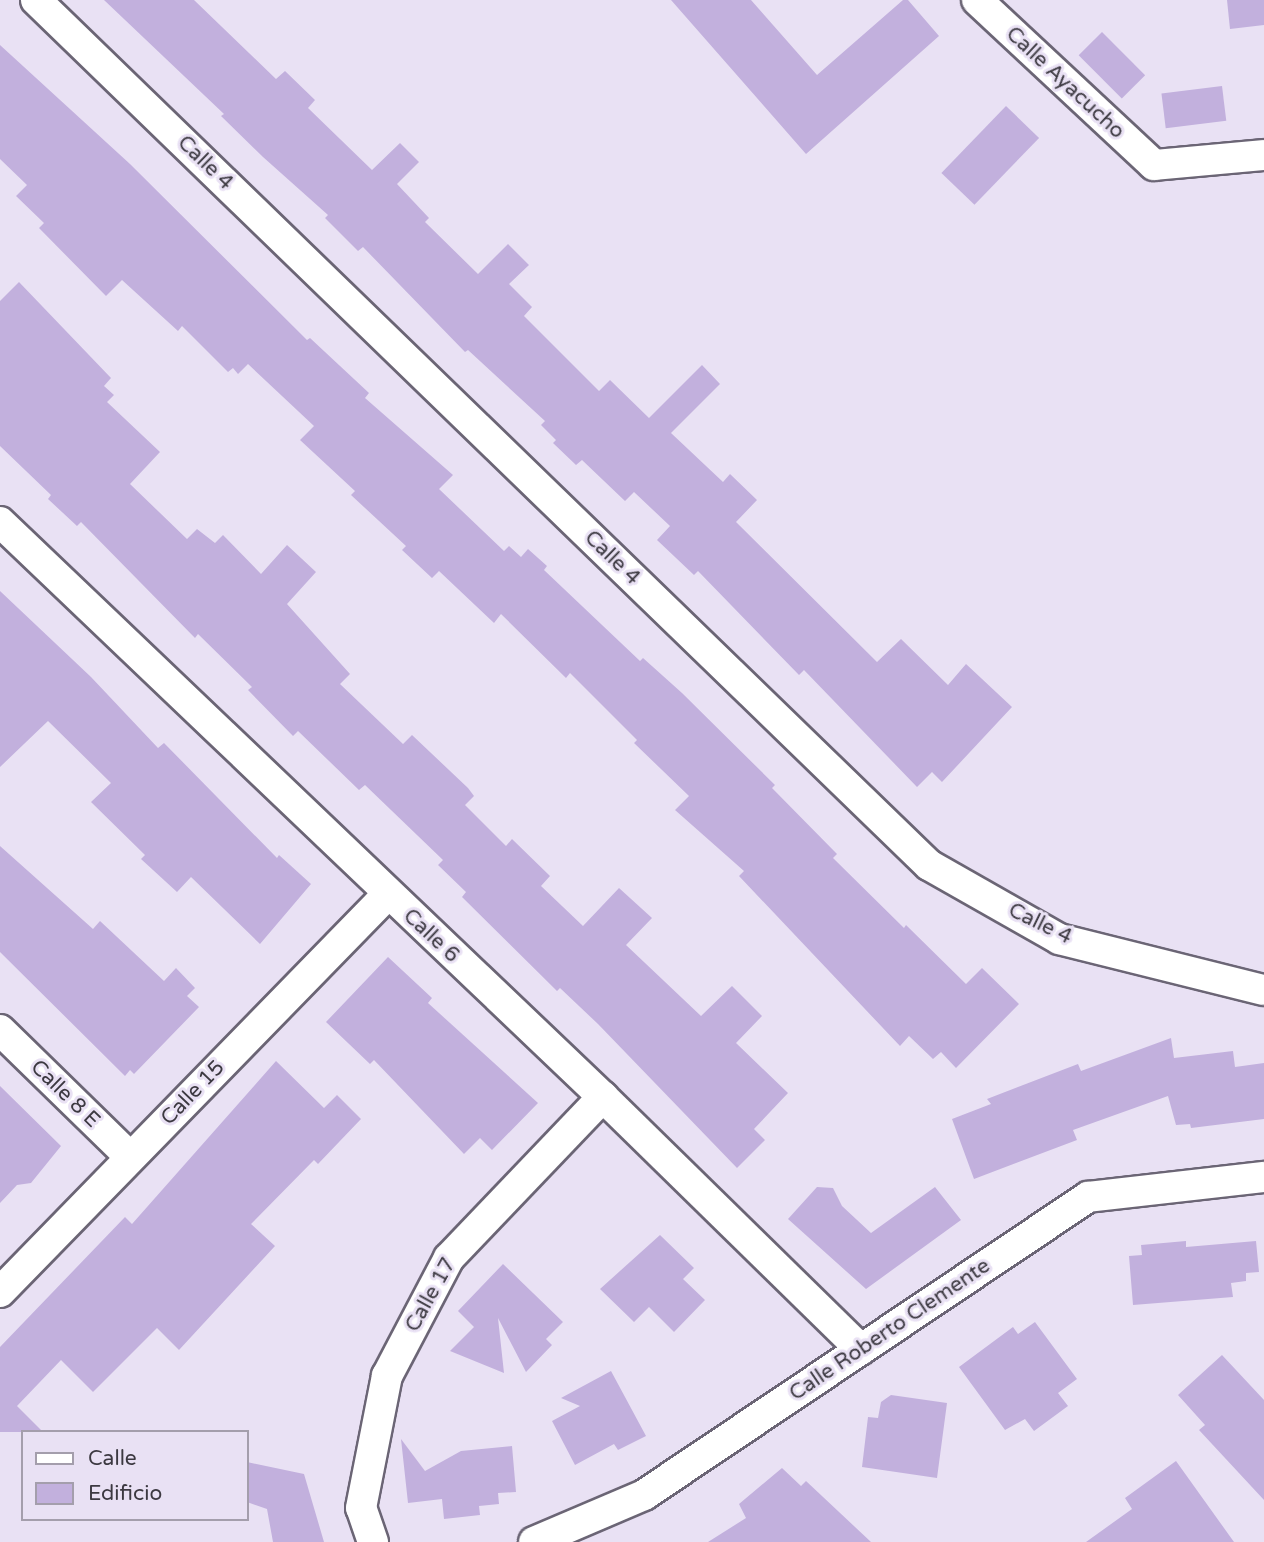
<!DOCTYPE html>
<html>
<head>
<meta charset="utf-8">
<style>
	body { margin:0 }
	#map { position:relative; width:1264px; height:1542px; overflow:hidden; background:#e9e1f4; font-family:"Varela Round",sans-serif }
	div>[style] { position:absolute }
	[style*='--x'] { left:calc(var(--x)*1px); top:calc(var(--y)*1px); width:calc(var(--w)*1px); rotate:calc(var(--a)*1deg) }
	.building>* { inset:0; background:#c2b0dd; transform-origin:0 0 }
	.roads { filter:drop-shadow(2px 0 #6b6575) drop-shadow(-2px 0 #6b6575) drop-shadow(0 2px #6b6575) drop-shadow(0 -2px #6b6575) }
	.minor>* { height:30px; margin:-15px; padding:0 15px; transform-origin:15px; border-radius:15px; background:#fff }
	span { translate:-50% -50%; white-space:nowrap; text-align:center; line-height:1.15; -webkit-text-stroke:6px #e9e1f4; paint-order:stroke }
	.street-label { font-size:21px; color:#3c3941 }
	.legend { position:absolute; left:21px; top:1430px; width:228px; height:91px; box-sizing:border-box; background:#e9e1f4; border:2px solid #a49eac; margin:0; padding:9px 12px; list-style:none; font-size:21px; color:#3c3941 }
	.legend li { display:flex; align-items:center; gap:14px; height:35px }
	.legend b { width:35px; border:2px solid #a49eac }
</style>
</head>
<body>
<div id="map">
	<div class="building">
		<div style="clip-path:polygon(104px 0,194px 0,276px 79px,285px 71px,315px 100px,308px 108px,372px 170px,400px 143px,419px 162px,397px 184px,429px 218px,425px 222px,478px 274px,508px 244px,529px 265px,509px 284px,532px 307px,524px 316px,599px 391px,610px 380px,649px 418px,702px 365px,720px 384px,671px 433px,723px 482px,730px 474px,757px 500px,736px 522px,877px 662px,901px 639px,948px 685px,966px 664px,1012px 707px,942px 782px,932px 772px,917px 787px,804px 670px,799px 675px,698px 571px,694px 575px,657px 540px,670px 526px,634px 492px,625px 501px,582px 460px,576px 465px,553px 443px,556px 440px,541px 425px,545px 421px,468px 350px,465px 352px,363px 247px,358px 251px,325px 218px,328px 215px,263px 157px,221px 116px,224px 114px)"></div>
		<div style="clip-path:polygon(671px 0,751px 0,817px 75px,903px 0,908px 0,939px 36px,806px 154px)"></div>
		<div style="clip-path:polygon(1227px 0,1264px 0,1264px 25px,1230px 29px)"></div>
		<div style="left:1102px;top:32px;width:61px;height:33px;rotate:45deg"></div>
		<div style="clip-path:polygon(0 45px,130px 164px,307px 340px,310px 338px,369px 393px,365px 398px,453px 475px,439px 489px,504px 551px,509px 546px,521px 557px,528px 549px,547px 566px,544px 570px,640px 661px,643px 658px,682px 693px,775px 785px,772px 788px,837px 854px,833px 858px,904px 928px,906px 925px,966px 984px,982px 968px,1019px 1004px,956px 1068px,941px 1052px,933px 1059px,909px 1036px,900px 1046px,739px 876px,744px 871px,675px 810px,689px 796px,634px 743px,637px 740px,570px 673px,566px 678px,501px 614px,494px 623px,439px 571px,432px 578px,402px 550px,406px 546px,351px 495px,355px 491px,300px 440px,314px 426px,248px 364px,238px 374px,233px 368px,228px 372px,182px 326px,178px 331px,122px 280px,106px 296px,39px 228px,44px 223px,16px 196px,27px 185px,0 159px)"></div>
		<div style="left:1222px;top:86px;width:35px;height:61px;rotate:83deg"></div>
		<div style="left:1006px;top:106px;width:46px;height:93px;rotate:44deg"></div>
		<div style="clip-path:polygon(19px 282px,111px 378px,104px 386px,114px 395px,107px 402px,160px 452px,130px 484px,187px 539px,197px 529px,215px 543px,223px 535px,261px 574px,287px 545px,316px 572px,287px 604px,350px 674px,340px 684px,403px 744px,412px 735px,468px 788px,474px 796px,465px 805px,506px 846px,512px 839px,550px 876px,541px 886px,583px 926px,619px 888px,652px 918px,626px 945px,701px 1016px,732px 986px,762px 1016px,736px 1043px,788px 1093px,754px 1129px,765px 1140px,737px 1168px,598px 1024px,560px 988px,557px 991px,462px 897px,466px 892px,438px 865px,443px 860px,365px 785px,359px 790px,298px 731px,293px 736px,248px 690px,252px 687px,198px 634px,195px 638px,81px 522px,77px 526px,48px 499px,51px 495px,0 446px,0 301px)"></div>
		<div style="clip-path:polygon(0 591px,91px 677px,158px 748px,164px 743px,277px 858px,279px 855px,311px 884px,260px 944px,191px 877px,177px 892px,141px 859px,145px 855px,91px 802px,111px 783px,48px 721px,0 767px)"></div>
		<div style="clip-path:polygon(0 846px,93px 929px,100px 921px,164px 981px,176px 968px,195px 988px,187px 996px,199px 1007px,134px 1074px,130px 1070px,125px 1076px,0 952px)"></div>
		<div style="clip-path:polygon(388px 957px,432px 998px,428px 1003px,538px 1103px,492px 1150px,480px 1138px,464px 1154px,374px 1060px,370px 1064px,326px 1022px)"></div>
		<div style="clip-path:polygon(1171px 1038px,1174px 1058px,1233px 1051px,1235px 1067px,1264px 1063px,1264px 1119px,1191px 1128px,1190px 1124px,1176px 1125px,1168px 1096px,1073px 1130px,1077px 1140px,974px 1179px,952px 1119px,991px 1104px,987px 1099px,1078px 1064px,1081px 1071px)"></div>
		<div style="clip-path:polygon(276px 1061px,324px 1108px,337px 1095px,361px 1119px,318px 1164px,314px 1160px,251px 1224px,275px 1246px,179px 1350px,157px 1328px,93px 1392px,61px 1360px,17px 1406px,43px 1432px,0 1432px,0 1347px,125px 1217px,132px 1224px)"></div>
		<div style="clip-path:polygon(0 1086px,61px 1146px,31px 1183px,17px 1185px,0 1203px)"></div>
		<div style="clip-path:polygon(817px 1187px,833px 1188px,842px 1206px,871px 1233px,935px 1187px,961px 1220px,866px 1289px,788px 1219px)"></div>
		<div style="clip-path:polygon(660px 1235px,694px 1268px,683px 1279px,705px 1300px,674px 1332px,649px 1307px,634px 1322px,600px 1289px)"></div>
		<div style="clip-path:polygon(1186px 1241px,1186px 1247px,1256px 1241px,1259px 1272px,1246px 1273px,1246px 1281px,1231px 1283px,1233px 1297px,1133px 1305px,1129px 1256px,1142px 1255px,1141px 1245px)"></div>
		<div style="clip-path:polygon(503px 1264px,563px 1322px,546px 1339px,552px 1345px,526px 1372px,498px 1318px,504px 1373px,450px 1351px,474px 1327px,458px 1311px)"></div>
		<div style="clip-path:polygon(1035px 1322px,1077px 1379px,1058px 1393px,1068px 1406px,1034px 1431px,1025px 1419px,1005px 1430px,959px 1367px,1013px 1327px,1018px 1334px)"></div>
		<div style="clip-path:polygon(1222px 1355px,1264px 1400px,1264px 1500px,1199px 1430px,1205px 1425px,1178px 1395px)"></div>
		<div style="clip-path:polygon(611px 1371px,646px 1436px,618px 1450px,614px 1444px,575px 1465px,552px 1421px,580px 1406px,561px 1398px)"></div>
		<div style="clip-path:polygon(891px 1395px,947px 1403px,937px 1478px,862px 1467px,868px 1417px,878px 1418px,881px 1402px)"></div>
		<div style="clip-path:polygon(401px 1439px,425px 1471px,461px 1451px,512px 1446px,516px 1492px,498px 1493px,499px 1504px,479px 1506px,480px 1515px,444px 1519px,442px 1499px,408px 1503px)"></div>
		<div style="clip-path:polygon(1176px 1461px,1234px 1542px,1086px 1542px,1132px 1509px,1125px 1498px)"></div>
		<div style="clip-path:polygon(247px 1462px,304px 1474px,324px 1542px,273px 1542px,267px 1509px,247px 1502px)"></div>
		<div style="clip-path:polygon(782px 1468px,801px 1486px,806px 1481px,871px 1542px,708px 1542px,746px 1518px,739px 1504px)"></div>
	</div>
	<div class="roads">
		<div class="minor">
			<div style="--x:36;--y:0;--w:1243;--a:44.09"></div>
			<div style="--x:929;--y:865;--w:150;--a:29.6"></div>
			<div style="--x:1059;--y:939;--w:211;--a:14"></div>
			<div style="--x:977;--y:0;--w:242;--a:43"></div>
			<div style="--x:1154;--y:165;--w:110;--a:-5.2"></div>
			<div style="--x:0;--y:522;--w:833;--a:43.64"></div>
			<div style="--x:603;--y:1097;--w:361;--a:44.4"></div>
			<div style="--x:0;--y:1030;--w:182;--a:44.3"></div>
			<div style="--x:0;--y:1292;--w:554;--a:-45.73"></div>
			<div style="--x:373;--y:1542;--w:36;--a:-109"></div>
			<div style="--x:361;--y:1508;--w:135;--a:-78.9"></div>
			<div style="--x:387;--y:1376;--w:133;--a:-62.3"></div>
			<div style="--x:449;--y:1258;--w:223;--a:-46.3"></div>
			<div style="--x:534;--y:1542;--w:120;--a:-23.1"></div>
			<div style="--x:644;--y:1495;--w:535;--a:-33.87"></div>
			<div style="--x:1088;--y:1197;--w:177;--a:-6.5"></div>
		</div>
	</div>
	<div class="street-label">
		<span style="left:1065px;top:83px;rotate:43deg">Calle Ayacucho</span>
		<span style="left:205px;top:163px;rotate:44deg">Calle 4</span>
		<span style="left:612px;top:558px;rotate:44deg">Calle 4</span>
		<span style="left:1040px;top:924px;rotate:26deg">Calle 4</span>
		<span style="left:431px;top:936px;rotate:43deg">Calle 6</span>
		<span style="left:193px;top:1093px;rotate:-46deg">Calle 15</span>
		<span style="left:65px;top:1094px;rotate:44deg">Calle 8 E</span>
		<span style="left:431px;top:1295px;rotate:-61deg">Calle 17</span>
		<span style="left:890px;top:1330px;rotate:-34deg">Calle Roberto Clemente</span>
	</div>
	<ul class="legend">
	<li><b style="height:9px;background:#fff"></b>Calle</li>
	<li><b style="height:19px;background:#c2b0dd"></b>Edificio</li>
	</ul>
</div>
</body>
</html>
